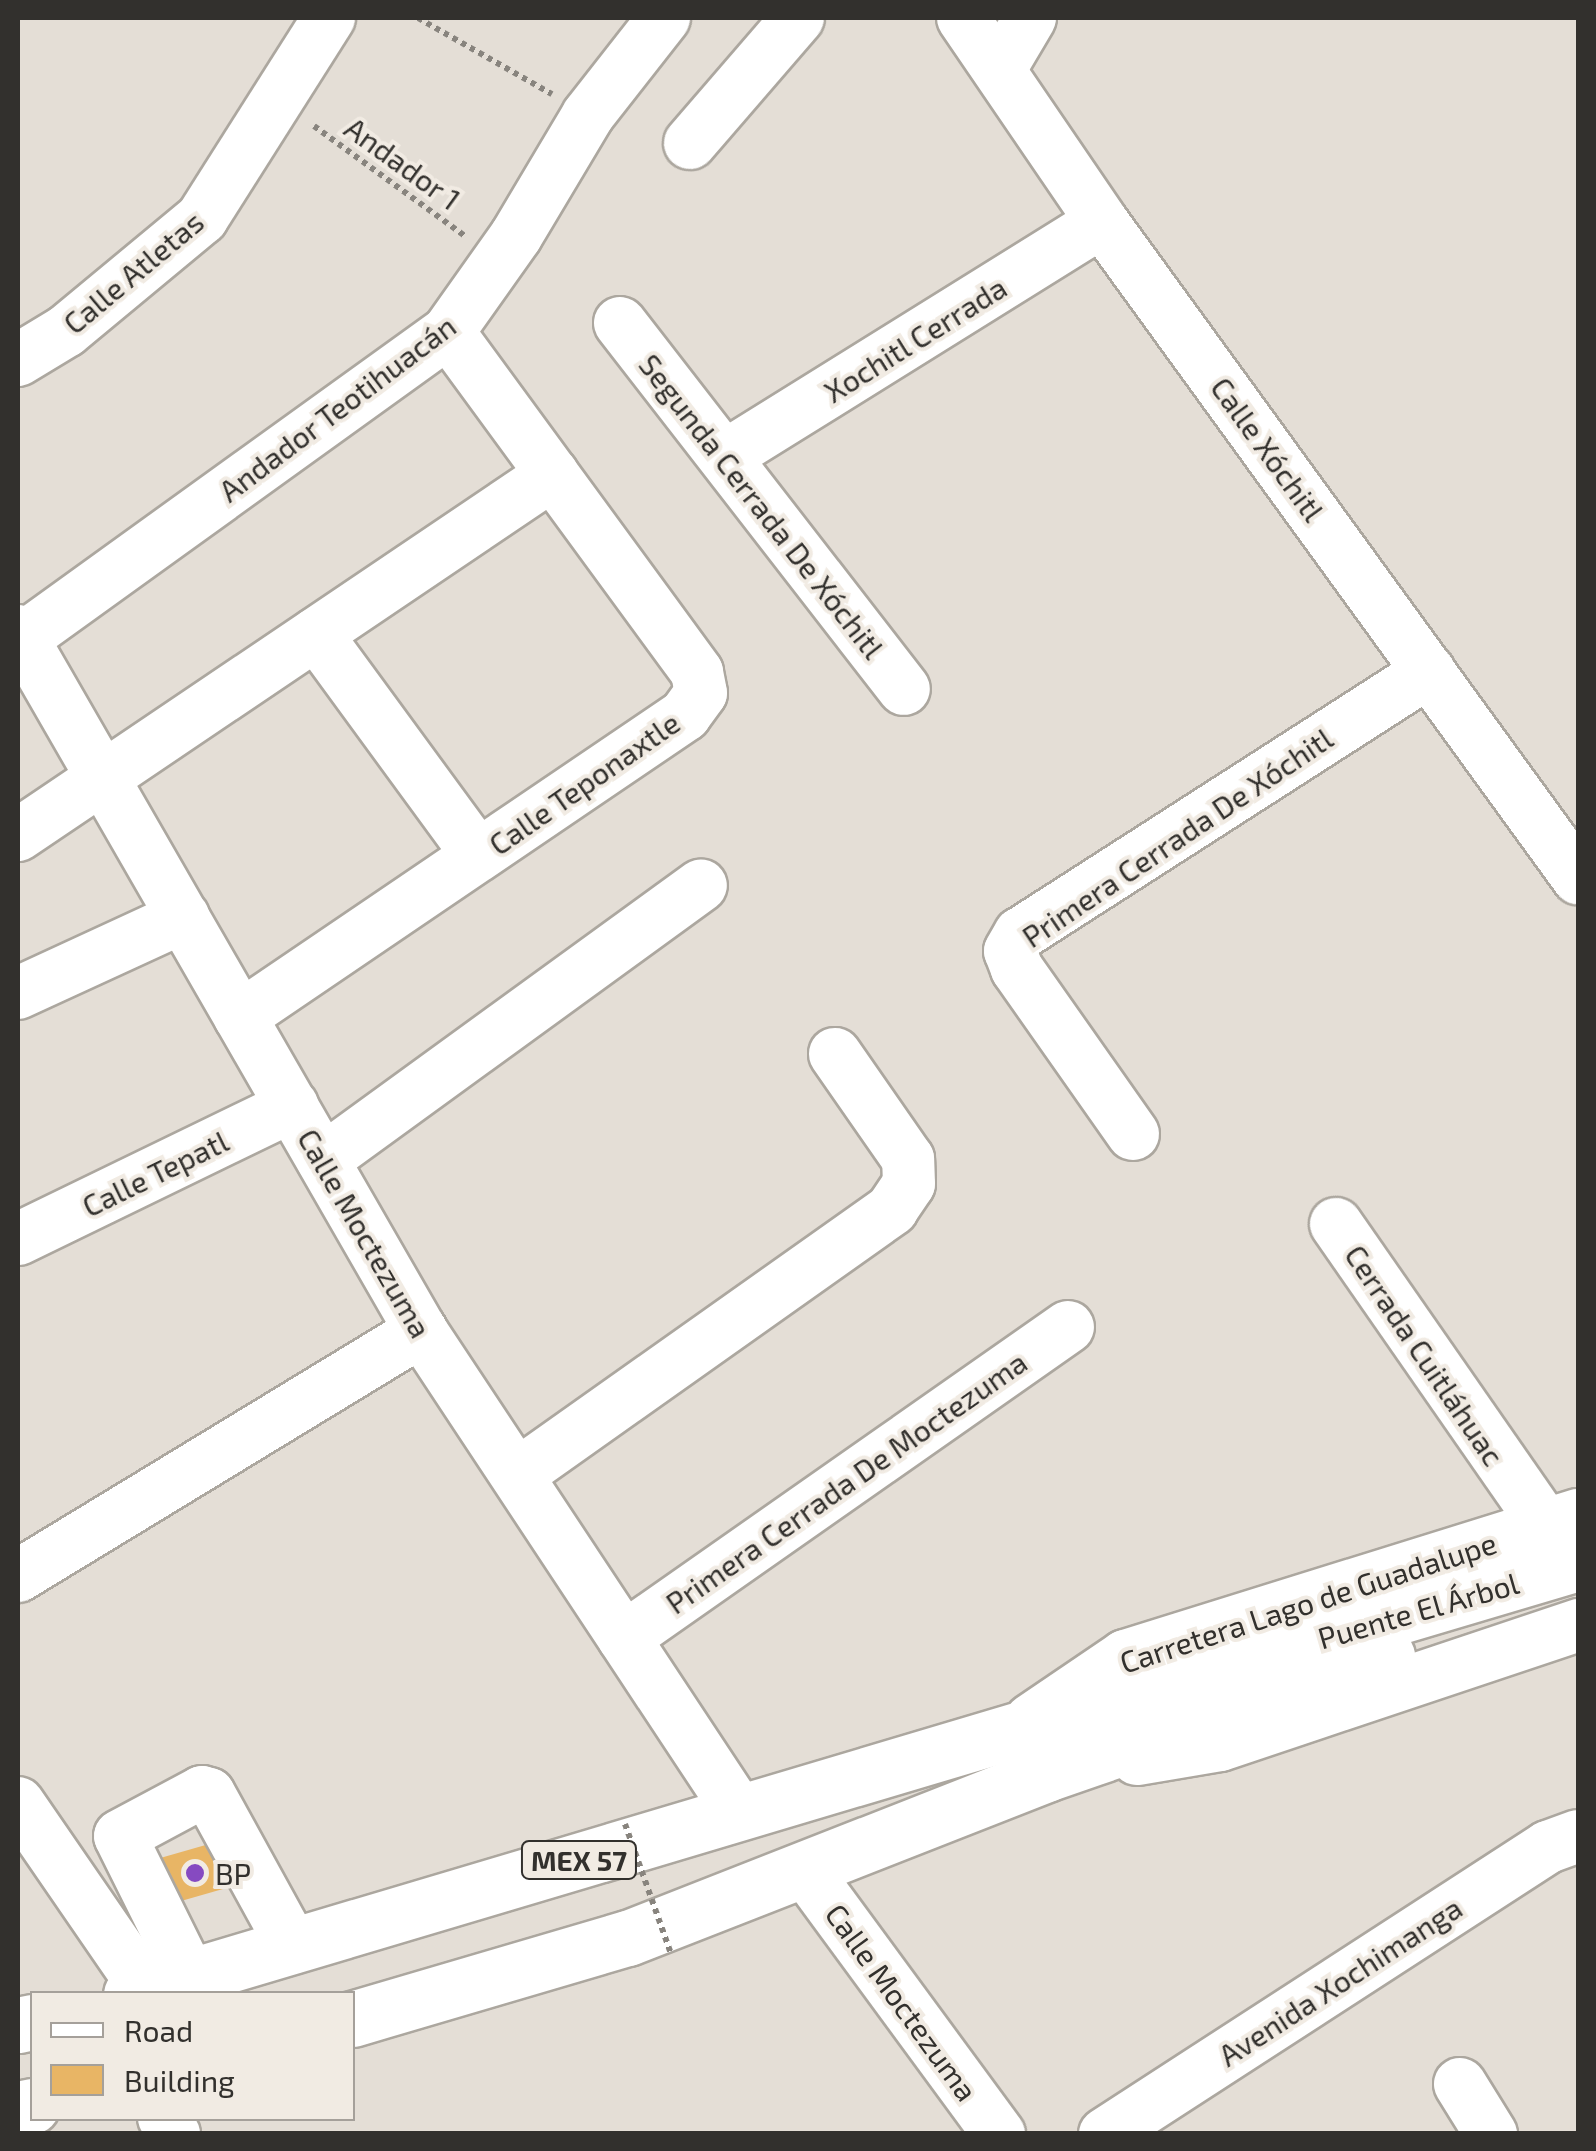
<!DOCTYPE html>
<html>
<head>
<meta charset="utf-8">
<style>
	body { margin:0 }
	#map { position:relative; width:1596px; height:2151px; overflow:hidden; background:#e4ded6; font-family:"Exo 2",sans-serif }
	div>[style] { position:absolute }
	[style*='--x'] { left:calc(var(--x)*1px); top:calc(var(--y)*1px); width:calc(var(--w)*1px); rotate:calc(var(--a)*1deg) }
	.building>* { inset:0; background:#e8b565; transform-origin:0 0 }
	.path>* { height:6px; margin-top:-3px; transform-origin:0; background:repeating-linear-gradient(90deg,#88847e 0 5px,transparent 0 10px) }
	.roads { filter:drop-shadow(2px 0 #aca79f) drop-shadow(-2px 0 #aca79f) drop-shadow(0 2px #aca79f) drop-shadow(0 -2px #aca79f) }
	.minor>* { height:52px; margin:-26px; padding:0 26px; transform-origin:26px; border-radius:26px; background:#fff }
	.major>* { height:55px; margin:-27.5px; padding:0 27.5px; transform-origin:27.5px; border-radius:27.5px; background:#fff }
	.path-bridge>* { height:6px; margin-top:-3px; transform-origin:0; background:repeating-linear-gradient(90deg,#88847e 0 5px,transparent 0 10px) }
	.dots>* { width:28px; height:28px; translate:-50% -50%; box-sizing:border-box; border:5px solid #f1ebe3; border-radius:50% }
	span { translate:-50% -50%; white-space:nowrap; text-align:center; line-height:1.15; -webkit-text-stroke:8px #f1ebe3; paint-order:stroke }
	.shield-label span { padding:2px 8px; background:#f1ebe3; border:2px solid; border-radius:8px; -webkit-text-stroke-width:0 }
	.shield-label { font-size:28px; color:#32302d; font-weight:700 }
	.street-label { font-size:30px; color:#32302d }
	.poi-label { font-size:30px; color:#32302d }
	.left { translate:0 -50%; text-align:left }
	.frame { position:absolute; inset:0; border:20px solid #32302d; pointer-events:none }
	.legend { position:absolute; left:30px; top:1991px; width:325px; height:130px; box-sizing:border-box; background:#f1ebe3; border:2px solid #a5a09a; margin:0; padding:12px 18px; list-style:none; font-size:30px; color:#32302d }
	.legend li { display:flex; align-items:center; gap:20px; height:50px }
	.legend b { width:50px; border:2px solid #a5a09a }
</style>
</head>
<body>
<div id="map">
	<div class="building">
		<div style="left:230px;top:1838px;width:47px;height:87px;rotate:74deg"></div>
	</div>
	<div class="path">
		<div style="--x:418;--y:18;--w:154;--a:29.6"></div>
		<div style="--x:314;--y:126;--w:187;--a:36.1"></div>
	</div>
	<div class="roads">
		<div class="minor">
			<div style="--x:963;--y:18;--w:247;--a:55.7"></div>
			<div style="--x:1102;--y:222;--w:811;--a:54.03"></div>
			<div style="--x:1001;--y:67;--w:57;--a:-59.4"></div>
			<div style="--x:690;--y:143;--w:165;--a:-49.2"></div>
			<div style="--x:620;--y:323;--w:463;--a:52.2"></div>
			<div style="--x:18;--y:360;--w:56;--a:-31.1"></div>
			<div style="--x:66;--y:331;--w:177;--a:-39.7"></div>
			<div style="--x:202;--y:218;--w:237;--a:-57.6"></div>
			<div style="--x:727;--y:455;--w:441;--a:-31.9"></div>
			<div style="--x:18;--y:631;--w:808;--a:60.07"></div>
			<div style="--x:421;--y:1331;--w:573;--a:56.53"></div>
			<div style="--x:316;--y:634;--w:274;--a:53.8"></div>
			<div style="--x:18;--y:642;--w:530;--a:-35.79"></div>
			<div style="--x:448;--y:332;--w:118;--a:-54.7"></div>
			<div style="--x:516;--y:236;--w:141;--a:-59.2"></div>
			<div style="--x:588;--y:115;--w:123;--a:-51.9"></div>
			<div style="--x:18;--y:835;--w:645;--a:-34.01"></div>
			<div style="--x:18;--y:993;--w:182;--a:-24.7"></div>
			<div style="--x:240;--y:1017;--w:538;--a:-34.16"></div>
			<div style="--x:685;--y:715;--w:27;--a:-54"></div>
			<div style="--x:701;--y:693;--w:21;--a:-101"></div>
			<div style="--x:697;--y:672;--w:421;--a:-126.2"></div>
			<div style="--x:1133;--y:1134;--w:202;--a:-125.1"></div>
			<div style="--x:1017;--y:969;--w:19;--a:-111"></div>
			<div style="--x:1010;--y:951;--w:20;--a:-60"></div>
			<div style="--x:1020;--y:934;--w:486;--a:-32.7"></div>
			<div style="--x:323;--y:1160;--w:467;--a:-36"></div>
			<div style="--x:1336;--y:1224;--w:366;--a:55.2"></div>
			<div style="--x:18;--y:1239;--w:305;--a:-25.9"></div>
			<div style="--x:517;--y:1475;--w:460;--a:-35.3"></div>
			<div style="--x:892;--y:1209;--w:30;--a:-56"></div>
			<div style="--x:909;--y:1184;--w:25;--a:-92"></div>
			<div style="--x:908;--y:1159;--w:128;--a:-124.8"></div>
			<div style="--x:18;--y:1576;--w:472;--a:-31.3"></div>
			<div style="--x:624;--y:1638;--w:542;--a:-35.01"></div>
			<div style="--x:1031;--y:1720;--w:114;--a:-34.2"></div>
			<div style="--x:1125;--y:1656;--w:474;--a:-17.3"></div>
			<div style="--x:1137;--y:1759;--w:84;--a:-9.6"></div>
			<div style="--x:1220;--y:1745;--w:378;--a:-18.5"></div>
			<div style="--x:18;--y:1803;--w:226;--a:55.5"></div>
			<div style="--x:805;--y:1870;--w:328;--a:53.7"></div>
			<div style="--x:190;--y:1977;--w:157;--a:-116.4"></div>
			<div style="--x:120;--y:1836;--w:93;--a:-28.2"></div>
			<div style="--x:202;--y:1792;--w:7;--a:16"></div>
			<div style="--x:209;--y:1794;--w:175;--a:61.2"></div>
			<div style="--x:1460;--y:2084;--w:59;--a:58.2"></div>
			<div style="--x:164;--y:2118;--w:19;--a:58"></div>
			<div style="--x:1105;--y:2134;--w:528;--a:-32.94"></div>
			<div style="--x:1548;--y:1847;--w:32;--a:-20"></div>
		</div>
		<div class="major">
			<div style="--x:131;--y:1994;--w:1510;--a:-16.59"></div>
			<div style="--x:352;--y:2019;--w:288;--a:-16.4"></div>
			<div style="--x:628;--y:1938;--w:449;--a:-21.4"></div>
			<div style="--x:1046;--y:1774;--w:361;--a:-19.1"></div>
			<div style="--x:18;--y:2025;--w:14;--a:-12"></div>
			<div style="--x:18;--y:2109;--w:14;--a:-12"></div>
		</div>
	</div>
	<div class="path-bridge">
		<div style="--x:625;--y:1824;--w:138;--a:70.5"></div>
	</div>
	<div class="dots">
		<div style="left:195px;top:1873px;background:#864ac1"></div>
	</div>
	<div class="shield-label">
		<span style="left:579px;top:1860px">MEX 57</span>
	</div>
	<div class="street-label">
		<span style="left:403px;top:163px;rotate:36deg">Andador 1</span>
		<span style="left:133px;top:272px;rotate:-40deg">Calle Atletas</span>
		<span style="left:915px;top:339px;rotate:-32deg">Xochitl Cerrada</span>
		<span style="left:337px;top:408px;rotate:-37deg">Andador Teotihuacán</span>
		<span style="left:1268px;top:449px;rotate:54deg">Calle Xóchitl</span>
		<span style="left:762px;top:506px;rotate:52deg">Segunda Cerrada De Xóchitl</span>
		<span style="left:584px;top:783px;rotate:-35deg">Calle Teponaxtle</span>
		<span style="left:1177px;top:837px;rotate:-34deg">Primera Cerrada De Xóchitl</span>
		<span style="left:155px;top:1173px;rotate:-26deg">Calle Tepatl</span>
		<span style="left:365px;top:1233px;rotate:60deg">Calle Moctezuma</span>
		<span style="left:1425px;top:1355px;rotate:56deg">Cerrada Cuitláhuac</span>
		<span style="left:846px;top:1482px;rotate:-35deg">Primera Cerrada De Moctezuma</span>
		<span style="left:1308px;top:1602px;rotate:-18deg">Carretera Lago de Guadalupe</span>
		<span style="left:1418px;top:1610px;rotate:-16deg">Puente El Árbol</span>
		<span style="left:1340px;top:1981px;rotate:-33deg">Avenida Xochimanga</span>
		<span style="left:902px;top:2002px;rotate:54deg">Calle Moctezuma</span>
	</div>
	<div class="poi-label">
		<span class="left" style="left:215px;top:1873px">BP</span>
	</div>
	<div class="frame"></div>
	<ul class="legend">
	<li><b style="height:12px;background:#fff"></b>Road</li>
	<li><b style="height:28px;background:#e8b565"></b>Building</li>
	</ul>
</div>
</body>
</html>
